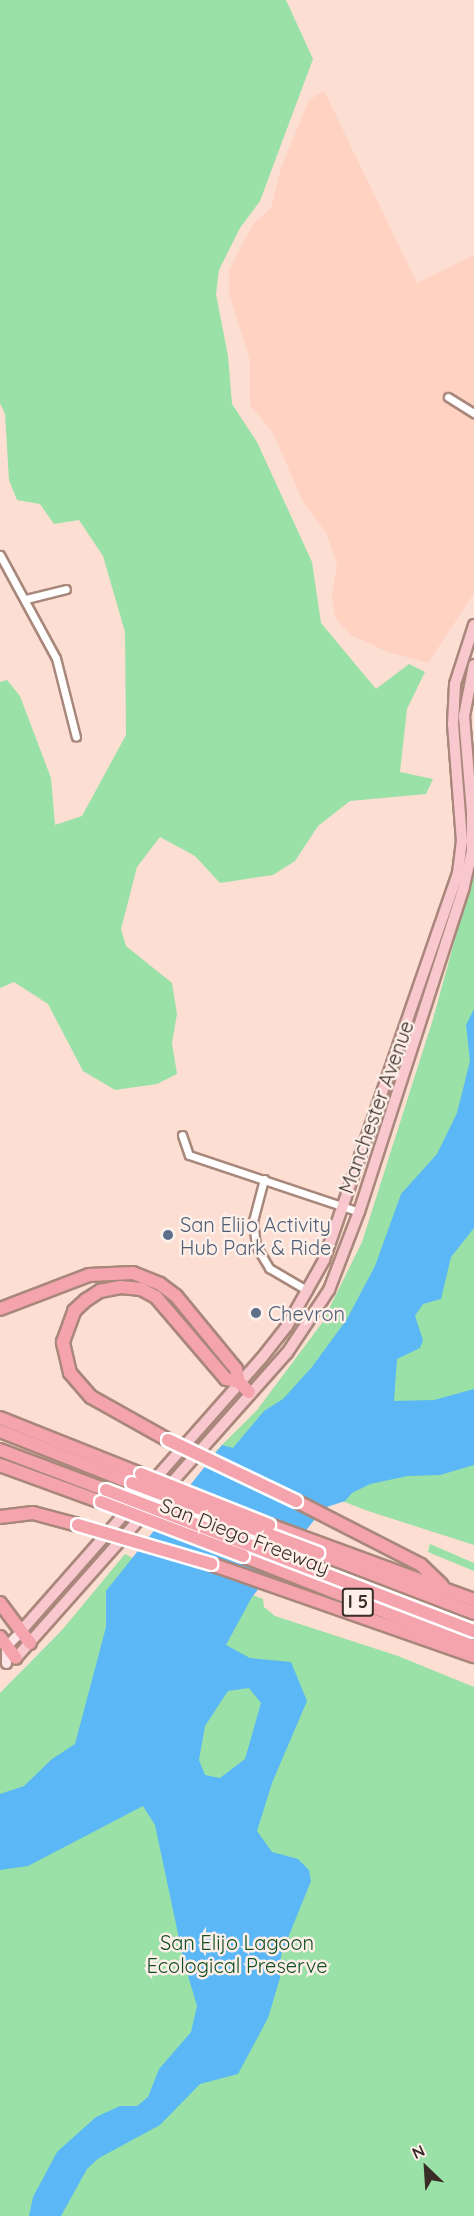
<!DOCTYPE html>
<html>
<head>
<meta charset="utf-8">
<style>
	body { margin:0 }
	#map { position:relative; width:474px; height:2216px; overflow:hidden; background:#fcded3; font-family:Quicksand,sans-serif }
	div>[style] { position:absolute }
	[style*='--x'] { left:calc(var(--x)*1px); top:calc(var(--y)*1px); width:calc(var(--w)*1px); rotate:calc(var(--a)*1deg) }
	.built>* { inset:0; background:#ffd2c2 }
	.green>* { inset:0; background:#99e1a6 }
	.water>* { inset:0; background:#5bb7f6 }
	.roads { filter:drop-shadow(2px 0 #a9877b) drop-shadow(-2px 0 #a9877b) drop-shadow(0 2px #a9877b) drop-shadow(0 -2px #a9877b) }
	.street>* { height:7px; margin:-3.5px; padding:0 3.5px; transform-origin:3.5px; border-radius:3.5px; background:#fff }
	.secondary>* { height:9px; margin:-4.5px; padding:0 4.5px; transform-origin:4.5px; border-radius:4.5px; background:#fce4e7 }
	.primary>* { height:10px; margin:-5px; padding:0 5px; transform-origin:5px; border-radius:5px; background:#f9c8ce }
	.highway>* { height:12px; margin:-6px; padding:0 6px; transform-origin:6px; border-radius:6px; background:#f5a4ae }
	.bridges { filter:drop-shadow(2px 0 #fff) drop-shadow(-2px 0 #fff) drop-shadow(0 2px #fff) drop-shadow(0 -2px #fff) }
	.highway-bridge>* { height:12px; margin:-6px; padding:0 6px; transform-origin:6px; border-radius:6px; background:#f5a4ae }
	.dots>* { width:16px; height:16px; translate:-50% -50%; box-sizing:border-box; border:3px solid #feefe9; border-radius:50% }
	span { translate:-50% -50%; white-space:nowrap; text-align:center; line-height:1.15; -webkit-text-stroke:5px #feefe9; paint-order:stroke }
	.shield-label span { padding:2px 4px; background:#feefe9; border:2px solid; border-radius:4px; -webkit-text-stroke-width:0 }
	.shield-label { font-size:18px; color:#3a2c27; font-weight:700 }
	.street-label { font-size:20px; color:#3a2c27 }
	.service-label { font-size:20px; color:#4e5e75 }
	.left { translate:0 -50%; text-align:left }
	.park-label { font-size:20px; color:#114e23 }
	.north { position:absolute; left:396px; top:2138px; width:60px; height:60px; -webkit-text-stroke:4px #feefe9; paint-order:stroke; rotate:335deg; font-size:16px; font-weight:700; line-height:24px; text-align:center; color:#3a2c27 }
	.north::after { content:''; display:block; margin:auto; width:21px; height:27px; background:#3a2c27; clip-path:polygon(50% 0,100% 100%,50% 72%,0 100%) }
</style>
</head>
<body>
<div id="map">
	<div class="built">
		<div style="clip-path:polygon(324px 91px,417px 283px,474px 255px,474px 593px,428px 663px,388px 652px,351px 635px,335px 618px,332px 597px,337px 565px,327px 534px,303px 502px,273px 433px,250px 405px,250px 360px,229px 293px,229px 271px,253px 224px,271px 208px,281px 168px,309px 100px)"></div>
	</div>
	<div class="green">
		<div style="clip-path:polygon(0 0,286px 0,313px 59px,260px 201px,240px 228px,219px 270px,216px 294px,228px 356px,232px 404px,257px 442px,312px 562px,321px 623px,376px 689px,409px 664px,425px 672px,407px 709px,400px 772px,433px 779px,426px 794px,350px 801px,318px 826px,295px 861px,273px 875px,220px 883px,195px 856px,160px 837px,137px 867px,121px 929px,126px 946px,172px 983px,177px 1014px,172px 1043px,177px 1074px,157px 1084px,115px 1090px,83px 1071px,48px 1004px,14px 982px,0 988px,0 682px,7px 680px,20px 696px,51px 778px,55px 825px,82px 816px,126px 735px,125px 632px,103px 556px,79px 520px,54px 524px,40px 504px,17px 500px,9px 480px,5px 414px,0 403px)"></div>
		<div style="clip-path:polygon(474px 870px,474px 1545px,368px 1511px,215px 1452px,257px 1410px,322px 1323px,362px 1242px,433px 1019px)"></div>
		<div style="clip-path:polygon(430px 1544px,474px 1563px,474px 1571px,428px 1552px)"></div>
		<div style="clip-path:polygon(125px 1554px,241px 1614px,253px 1595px,263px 1599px,264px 1607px,275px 1616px,398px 1656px,474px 1687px,474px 2216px,0 2216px,0 1693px,62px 1630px)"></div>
	</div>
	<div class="water">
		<div style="clip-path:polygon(evenodd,474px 1009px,474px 1228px,451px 1257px,441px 1299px,423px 1304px,415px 1316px,423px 1340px,420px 1348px,397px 1359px,394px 1401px,434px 1400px,474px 1389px,474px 1465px,440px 1475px,408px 1476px,370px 1484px,352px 1493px,345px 1501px,324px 1508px,252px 1597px,226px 1645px,250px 1658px,291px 1662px,307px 1701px,272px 1783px,257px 1831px,272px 1852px,298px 1859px,309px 1870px,311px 1881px,281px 1955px,280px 1978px,268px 2018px,238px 2074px,200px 2084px,160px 2125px,99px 2158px,87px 2169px,61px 2216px,29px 2216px,33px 2197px,57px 2152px,96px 2117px,120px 2106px,137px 2106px,148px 2097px,159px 2069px,191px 2032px,197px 2006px,184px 1962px,155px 1825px,143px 1806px,28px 1866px,0 1870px,0 1794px,24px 1786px,52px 1759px,75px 1744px,106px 1627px,106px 1591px,222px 1445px,233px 1448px,264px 1411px,283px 1399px,312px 1367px,347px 1319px,375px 1266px,401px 1194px,437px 1154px,457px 1113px,470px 1061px,466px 1025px,474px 1009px,249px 1688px,261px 1703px,245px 1759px,220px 1778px,205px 1775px,199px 1760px,205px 1726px,228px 1691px,249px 1688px)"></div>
	</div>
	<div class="roads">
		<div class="street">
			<div style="--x:448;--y:397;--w:31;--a:32"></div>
			<div style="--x:0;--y:555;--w:117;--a:61.5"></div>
			<div style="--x:56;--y:658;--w:81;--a:75.8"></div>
			<div style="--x:26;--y:599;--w:41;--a:-14"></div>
			<div style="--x:182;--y:1135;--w:21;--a:71"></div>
			<div style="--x:189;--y:1155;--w:179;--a:18.5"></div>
			<div style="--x:264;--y:1179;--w:43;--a:104.7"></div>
			<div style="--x:253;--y:1221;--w:25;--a:83"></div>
			<div style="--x:256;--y:1246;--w:26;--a:59"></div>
			<div style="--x:269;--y:1268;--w:45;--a:30.5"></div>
		</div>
		<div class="secondary">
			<div style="--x:6;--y:1663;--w:17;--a:-90"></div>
			<div style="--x:6;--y:1646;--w:21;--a:-45"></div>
		</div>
		<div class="primary">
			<div style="--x:21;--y:1631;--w:363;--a:-48.6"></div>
			<div style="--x:261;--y:1359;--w:42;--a:-51.8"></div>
			<div style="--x:287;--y:1326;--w:76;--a:-60.7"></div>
			<div style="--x:324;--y:1260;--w:410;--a:-70.9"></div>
			<div style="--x:458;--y:873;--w:32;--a:-83"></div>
			<div style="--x:462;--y:841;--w:117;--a:-94.4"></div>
			<div style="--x:453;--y:724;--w:40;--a:-87.1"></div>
			<div style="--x:455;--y:684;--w:62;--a:-72.1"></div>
			<div style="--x:16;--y:1658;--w:408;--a:-48.4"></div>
			<div style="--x:287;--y:1353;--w:76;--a:-56.3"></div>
			<div style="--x:329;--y:1290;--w:84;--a:-69"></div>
			<div style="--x:359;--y:1212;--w:342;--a:-72.1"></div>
			<div style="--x:464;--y:886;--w:35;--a:-77"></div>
			<div style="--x:472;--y:852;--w:40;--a:-90"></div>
			<div style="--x:472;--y:812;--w:96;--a:-94.8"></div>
			<div style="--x:464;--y:716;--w:52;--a:-78.9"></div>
		</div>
		<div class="highway">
			<div style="--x:0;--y:1309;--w:95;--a:-20.9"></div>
			<div style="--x:89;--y:1275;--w:44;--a:-2.6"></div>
			<div style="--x:133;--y:1273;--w:29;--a:22"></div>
			<div style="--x:160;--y:1284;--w:20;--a:37"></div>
			<div style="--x:176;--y:1296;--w:94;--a:50.6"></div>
			<div style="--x:236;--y:1369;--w:13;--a:77"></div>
			<div style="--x:239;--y:1382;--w:14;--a:45"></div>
			<div style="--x:0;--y:1418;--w:152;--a:21.7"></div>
			<div style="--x:0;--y:1431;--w:142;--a:21.5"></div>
			<div style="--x:168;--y:1440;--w:88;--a:-150.8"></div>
			<div style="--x:91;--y:1397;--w:32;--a:-131"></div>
			<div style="--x:70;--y:1373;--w:32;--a:-103"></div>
			<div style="--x:63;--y:1342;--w:33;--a:-70"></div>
			<div style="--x:74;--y:1311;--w:16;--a:-43"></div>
			<div style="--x:86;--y:1300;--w:17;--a:-33"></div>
			<div style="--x:100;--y:1291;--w:21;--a:-11"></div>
			<div style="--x:121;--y:1287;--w:20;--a:6"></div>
			<div style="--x:141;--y:1289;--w:17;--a:28"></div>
			<div style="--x:156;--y:1297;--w:108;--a:49.5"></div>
			<div style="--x:226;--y:1379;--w:13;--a:13"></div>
			<div style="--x:0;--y:1450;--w:113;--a:20.7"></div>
			<div style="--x:0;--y:1465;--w:108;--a:20.1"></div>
			<div style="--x:296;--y:1501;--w:140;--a:27.1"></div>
			<div style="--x:421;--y:1565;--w:29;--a:44"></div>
			<div style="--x:0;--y:1517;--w:33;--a:-7"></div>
			<div style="--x:33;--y:1513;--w:47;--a:14.9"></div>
			<div style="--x:269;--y:1525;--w:218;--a:20.1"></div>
			<div style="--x:318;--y:1553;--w:167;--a:21"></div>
			<div style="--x:243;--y:1556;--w:248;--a:21.5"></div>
			<div style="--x:211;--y:1564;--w:279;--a:19.3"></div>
			<div style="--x:0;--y:1603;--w:50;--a:53.1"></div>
			<div style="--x:0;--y:1637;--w:26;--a:53"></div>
		</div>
	</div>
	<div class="bridges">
		<div class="highway-bridge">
			<div style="--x:168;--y:1440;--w:142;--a:25.5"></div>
			<div style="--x:141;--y:1474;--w:138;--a:21.7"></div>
			<div style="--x:132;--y:1483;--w:199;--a:20.6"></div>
			<div style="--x:106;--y:1490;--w:394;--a:21"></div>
			<div style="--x:101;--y:1502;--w:152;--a:20.8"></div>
			<div style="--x:78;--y:1525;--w:139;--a:16.3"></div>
		</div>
	</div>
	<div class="dots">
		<div style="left:168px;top:1235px;background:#5c6f8a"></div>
		<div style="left:256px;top:1313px;background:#5c6f8a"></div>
	</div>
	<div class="shield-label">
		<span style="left:358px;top:1602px">I 5</span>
	</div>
	<div class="street-label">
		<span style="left:376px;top:1107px;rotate:-70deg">Manchester Avenue</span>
		<span style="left:245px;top:1536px;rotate:21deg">San Diego Freeway</span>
	</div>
	<div class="service-label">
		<span class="left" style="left:180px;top:1236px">San Elijo Activity<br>Hub Park &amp; Ride</span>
		<span class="left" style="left:268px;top:1313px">Chevron</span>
	</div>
	<div class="park-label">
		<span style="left:237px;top:1954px">San Elijo Lagoon<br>Ecological Preserve</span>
	</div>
	<div class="north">N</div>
</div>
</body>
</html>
